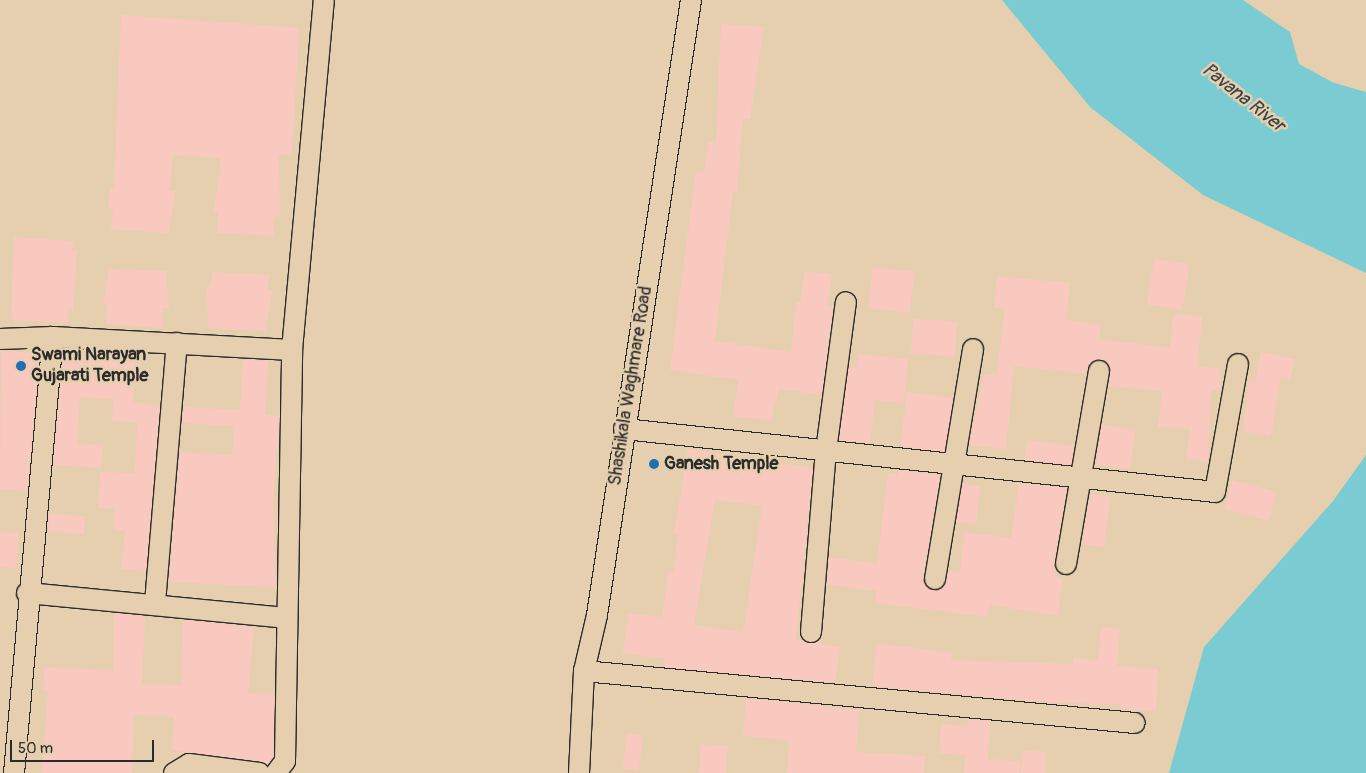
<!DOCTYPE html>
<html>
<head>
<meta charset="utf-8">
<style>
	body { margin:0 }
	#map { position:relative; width:1366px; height:773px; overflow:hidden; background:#e5cfae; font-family:Pangolin,sans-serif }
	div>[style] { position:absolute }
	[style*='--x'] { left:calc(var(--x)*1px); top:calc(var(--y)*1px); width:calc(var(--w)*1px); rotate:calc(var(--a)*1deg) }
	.water>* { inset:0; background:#7acbd2 }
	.building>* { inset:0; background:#f9c9c0; transform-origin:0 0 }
	.roads { filter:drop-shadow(1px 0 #2b2b2b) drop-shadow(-1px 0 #2b2b2b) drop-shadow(0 1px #2b2b2b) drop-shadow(0 -1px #2b2b2b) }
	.minor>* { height:20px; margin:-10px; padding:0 10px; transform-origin:10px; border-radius:10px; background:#e5cfae }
	.dots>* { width:14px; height:14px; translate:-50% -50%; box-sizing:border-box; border:2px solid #e5cfae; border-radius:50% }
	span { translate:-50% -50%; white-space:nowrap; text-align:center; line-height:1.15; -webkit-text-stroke:5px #e5cfae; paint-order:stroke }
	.poi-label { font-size:18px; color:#2b2b2b; font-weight:700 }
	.left { translate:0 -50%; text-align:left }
	.street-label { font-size:18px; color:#2b2b2b }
	.water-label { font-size:19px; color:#374344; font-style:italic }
	.scale { position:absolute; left:10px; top:740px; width:144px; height:22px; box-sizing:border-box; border:2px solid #2b2b2b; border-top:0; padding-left:6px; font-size:15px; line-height:18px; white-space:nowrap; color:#2b2b2b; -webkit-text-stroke:4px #e5cfae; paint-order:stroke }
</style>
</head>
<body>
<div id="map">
	<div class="water">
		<div style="clip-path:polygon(1002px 0,1243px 0,1290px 32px,1299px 64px,1334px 83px,1366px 92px,1366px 273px,1203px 195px,1090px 107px)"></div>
		<div style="clip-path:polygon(1366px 455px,1366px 773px,1169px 773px,1204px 647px,1333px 501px)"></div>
	</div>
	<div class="building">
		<div style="clip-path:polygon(121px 15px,299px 28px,292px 155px,279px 155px,280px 217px,275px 216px,273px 236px,217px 233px,218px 213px,214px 212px,221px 158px,173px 155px,170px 191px,176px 191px,168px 233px,111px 229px,113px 209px,108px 208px,110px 188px,114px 189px)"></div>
		<div style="clip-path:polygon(721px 24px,764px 27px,750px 119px,743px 118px,737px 192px,733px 192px,715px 341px,791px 352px,796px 302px,800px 302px,805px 271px,832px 274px,828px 306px,833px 307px,822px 395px,779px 389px,771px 421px,733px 416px,738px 380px,670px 370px,696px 171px,704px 172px,708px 142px,716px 143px)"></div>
		<div style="clip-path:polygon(14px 237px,73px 241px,72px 251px,77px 251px,73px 311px,69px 310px,68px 323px,11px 320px)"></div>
		<div style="left:1154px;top:259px;width:36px;height:46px;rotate:9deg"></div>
		<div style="left:873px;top:267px;width:42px;height:41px;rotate:7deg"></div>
		<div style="clip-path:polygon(109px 269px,166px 271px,169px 308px,163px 308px,162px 328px,106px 324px,107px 304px,103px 304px)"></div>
		<div style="clip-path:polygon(212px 272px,269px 275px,268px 290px,273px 290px,265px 331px,208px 328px,207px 287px,211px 287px)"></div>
		<div style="clip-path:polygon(997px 276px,1070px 283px,1066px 319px,1101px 325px,1099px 339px,1170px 348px,1173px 314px,1202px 316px,1197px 367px,1221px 368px,1220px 390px,1211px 390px,1208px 462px,1186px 459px,1190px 429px,1158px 427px,1162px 391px,1109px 386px,1110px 367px,1101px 359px,1090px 363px,1086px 374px,1014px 366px,1006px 449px,969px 445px,984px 374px,996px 375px,1005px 309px,994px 308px)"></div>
		<div style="left:913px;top:319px;width:44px;height:35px;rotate:3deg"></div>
		<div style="clip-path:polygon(1px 351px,40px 353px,27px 491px,0 489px)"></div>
		<div style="clip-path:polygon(1261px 352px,1295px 359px,1290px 380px,1281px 378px,1271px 436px,1243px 431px,1249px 381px,1255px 382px)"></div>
		<div style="clip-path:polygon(858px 354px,908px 359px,904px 403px,875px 400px,870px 443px,839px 440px,849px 367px,856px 368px)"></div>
		<div style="clip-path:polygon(116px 356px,135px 357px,133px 402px,160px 406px,146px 571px,121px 569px,125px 530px,114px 530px,115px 509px,98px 508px,100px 472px,135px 473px,137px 422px,112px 421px,113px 399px,80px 397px,77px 444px,103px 445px,101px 468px,53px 465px,63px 358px)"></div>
		<div style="clip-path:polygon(243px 360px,268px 361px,265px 415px,279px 416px,273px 506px,276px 587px,169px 582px,180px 452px,232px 455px,234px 426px,182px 423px,184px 407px,240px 410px)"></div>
		<div style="left:907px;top:392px;width:46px;height:55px;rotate:7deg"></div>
		<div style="left:1102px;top:425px;width:34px;height:40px;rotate:8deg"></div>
		<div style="left:1027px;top:440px;width:47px;height:20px;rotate:7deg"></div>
		<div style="clip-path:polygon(evenodd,688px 449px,813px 468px,796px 639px,840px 647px,835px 683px,663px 667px,664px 658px,623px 653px,628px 613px,662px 617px,668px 572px,673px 573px,678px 534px,674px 534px,688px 449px,715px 500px,762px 506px,743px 632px,694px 625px,715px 500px)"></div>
		<div style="clip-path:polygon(898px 470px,940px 475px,923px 577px,934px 591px,944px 586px,948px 571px,960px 572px,964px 532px,1011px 538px,1019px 483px,1067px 488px,1054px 562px,1056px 577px,1063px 579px,1058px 616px,990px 605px,988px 617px,939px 611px,875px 603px,876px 591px,827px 585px,829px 557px,877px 564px,888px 473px,897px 475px)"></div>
		<div style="left:1232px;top:480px;width:46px;height:30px;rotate:15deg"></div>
		<div style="clip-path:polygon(963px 484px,980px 486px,976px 524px,956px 522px)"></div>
		<div style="left:1090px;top:494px;width:21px;height:51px;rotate:8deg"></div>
		<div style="left:49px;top:514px;width:36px;height:18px;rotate:3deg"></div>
		<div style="left:0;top:532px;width:18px;height:35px;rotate:3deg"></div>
		<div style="clip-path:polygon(114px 613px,145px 616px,142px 684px,181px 685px,183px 620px,254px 627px,248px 693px,274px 694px,273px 757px,267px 765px,172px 750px,174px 717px,134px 715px,132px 773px,42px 773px,48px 691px,43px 691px,44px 667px,113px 670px)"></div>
		<div style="clip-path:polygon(1101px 627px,1120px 628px,1117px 666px,1158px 669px,1156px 711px,1119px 709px,1120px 704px,1055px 703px,873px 686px,876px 643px,952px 653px,951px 660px,1073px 664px,1073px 658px,1098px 660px)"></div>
		<div style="clip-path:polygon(746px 698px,859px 710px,856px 752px,925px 756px,924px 773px,787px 773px,789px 741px,743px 735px)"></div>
		<div style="clip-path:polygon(968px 719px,990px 721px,988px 759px,1020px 761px,1019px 773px,964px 773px,965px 755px,939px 753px,941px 724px,968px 726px)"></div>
		<div style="left:627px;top:734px;width:16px;height:35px;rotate:7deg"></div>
		<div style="left:701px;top:744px;width:27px;height:29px;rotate:4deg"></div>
		<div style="left:1022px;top:751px;width:24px;height:22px;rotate:2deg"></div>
	</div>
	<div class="roads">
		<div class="minor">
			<div style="--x:0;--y:339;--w:53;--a:-2.2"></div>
			<div style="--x:53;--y:337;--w:239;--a:3.1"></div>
			<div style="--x:624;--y:429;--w:594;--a:6.08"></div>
			<div style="--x:1215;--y:492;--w:130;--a:-79.8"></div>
			<div style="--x:1066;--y:564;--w:196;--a:-80.3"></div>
			<div style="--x:935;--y:579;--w:233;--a:-80.6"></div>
			<div style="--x:27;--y:593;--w:260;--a:5.5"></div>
			<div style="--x:155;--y:603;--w:261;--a:-85.2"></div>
			<div style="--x:811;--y:632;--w:182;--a:-85.3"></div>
			<div style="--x:826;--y:451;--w:150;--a:-82.4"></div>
			<div style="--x:584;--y:671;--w:553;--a:5.39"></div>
			<div style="--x:14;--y:773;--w:438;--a:-84.9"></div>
			<div style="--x:174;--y:773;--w:17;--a:-31"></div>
			<div style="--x:189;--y:764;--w:71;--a:7.3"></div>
			<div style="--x:276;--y:773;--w:15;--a:-53"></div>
			<div style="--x:285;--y:761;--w:411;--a:-89"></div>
			<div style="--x:292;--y:350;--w:351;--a:-84.8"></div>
			<div style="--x:579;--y:773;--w:102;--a:-87.2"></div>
			<div style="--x:584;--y:671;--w:57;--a:-76.9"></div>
			<div style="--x:597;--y:615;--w:622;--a:-81.31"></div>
		</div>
	</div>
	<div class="dots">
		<div style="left:21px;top:366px;background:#1f6fb2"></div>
		<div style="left:654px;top:464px;background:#1f6fb2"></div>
	</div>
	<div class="poi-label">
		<span class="left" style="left:31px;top:366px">Swami Narayan<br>Gujarati Temple</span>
		<span class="left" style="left:664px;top:464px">Ganesh Temple</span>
	</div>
	<div class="street-label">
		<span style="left:631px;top:386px;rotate:-81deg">Shashikala Waghmare Road</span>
	</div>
	<div class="water-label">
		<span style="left:1243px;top:98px;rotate:38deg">Pavana River</span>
	</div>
	<div class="scale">50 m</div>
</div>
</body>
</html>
